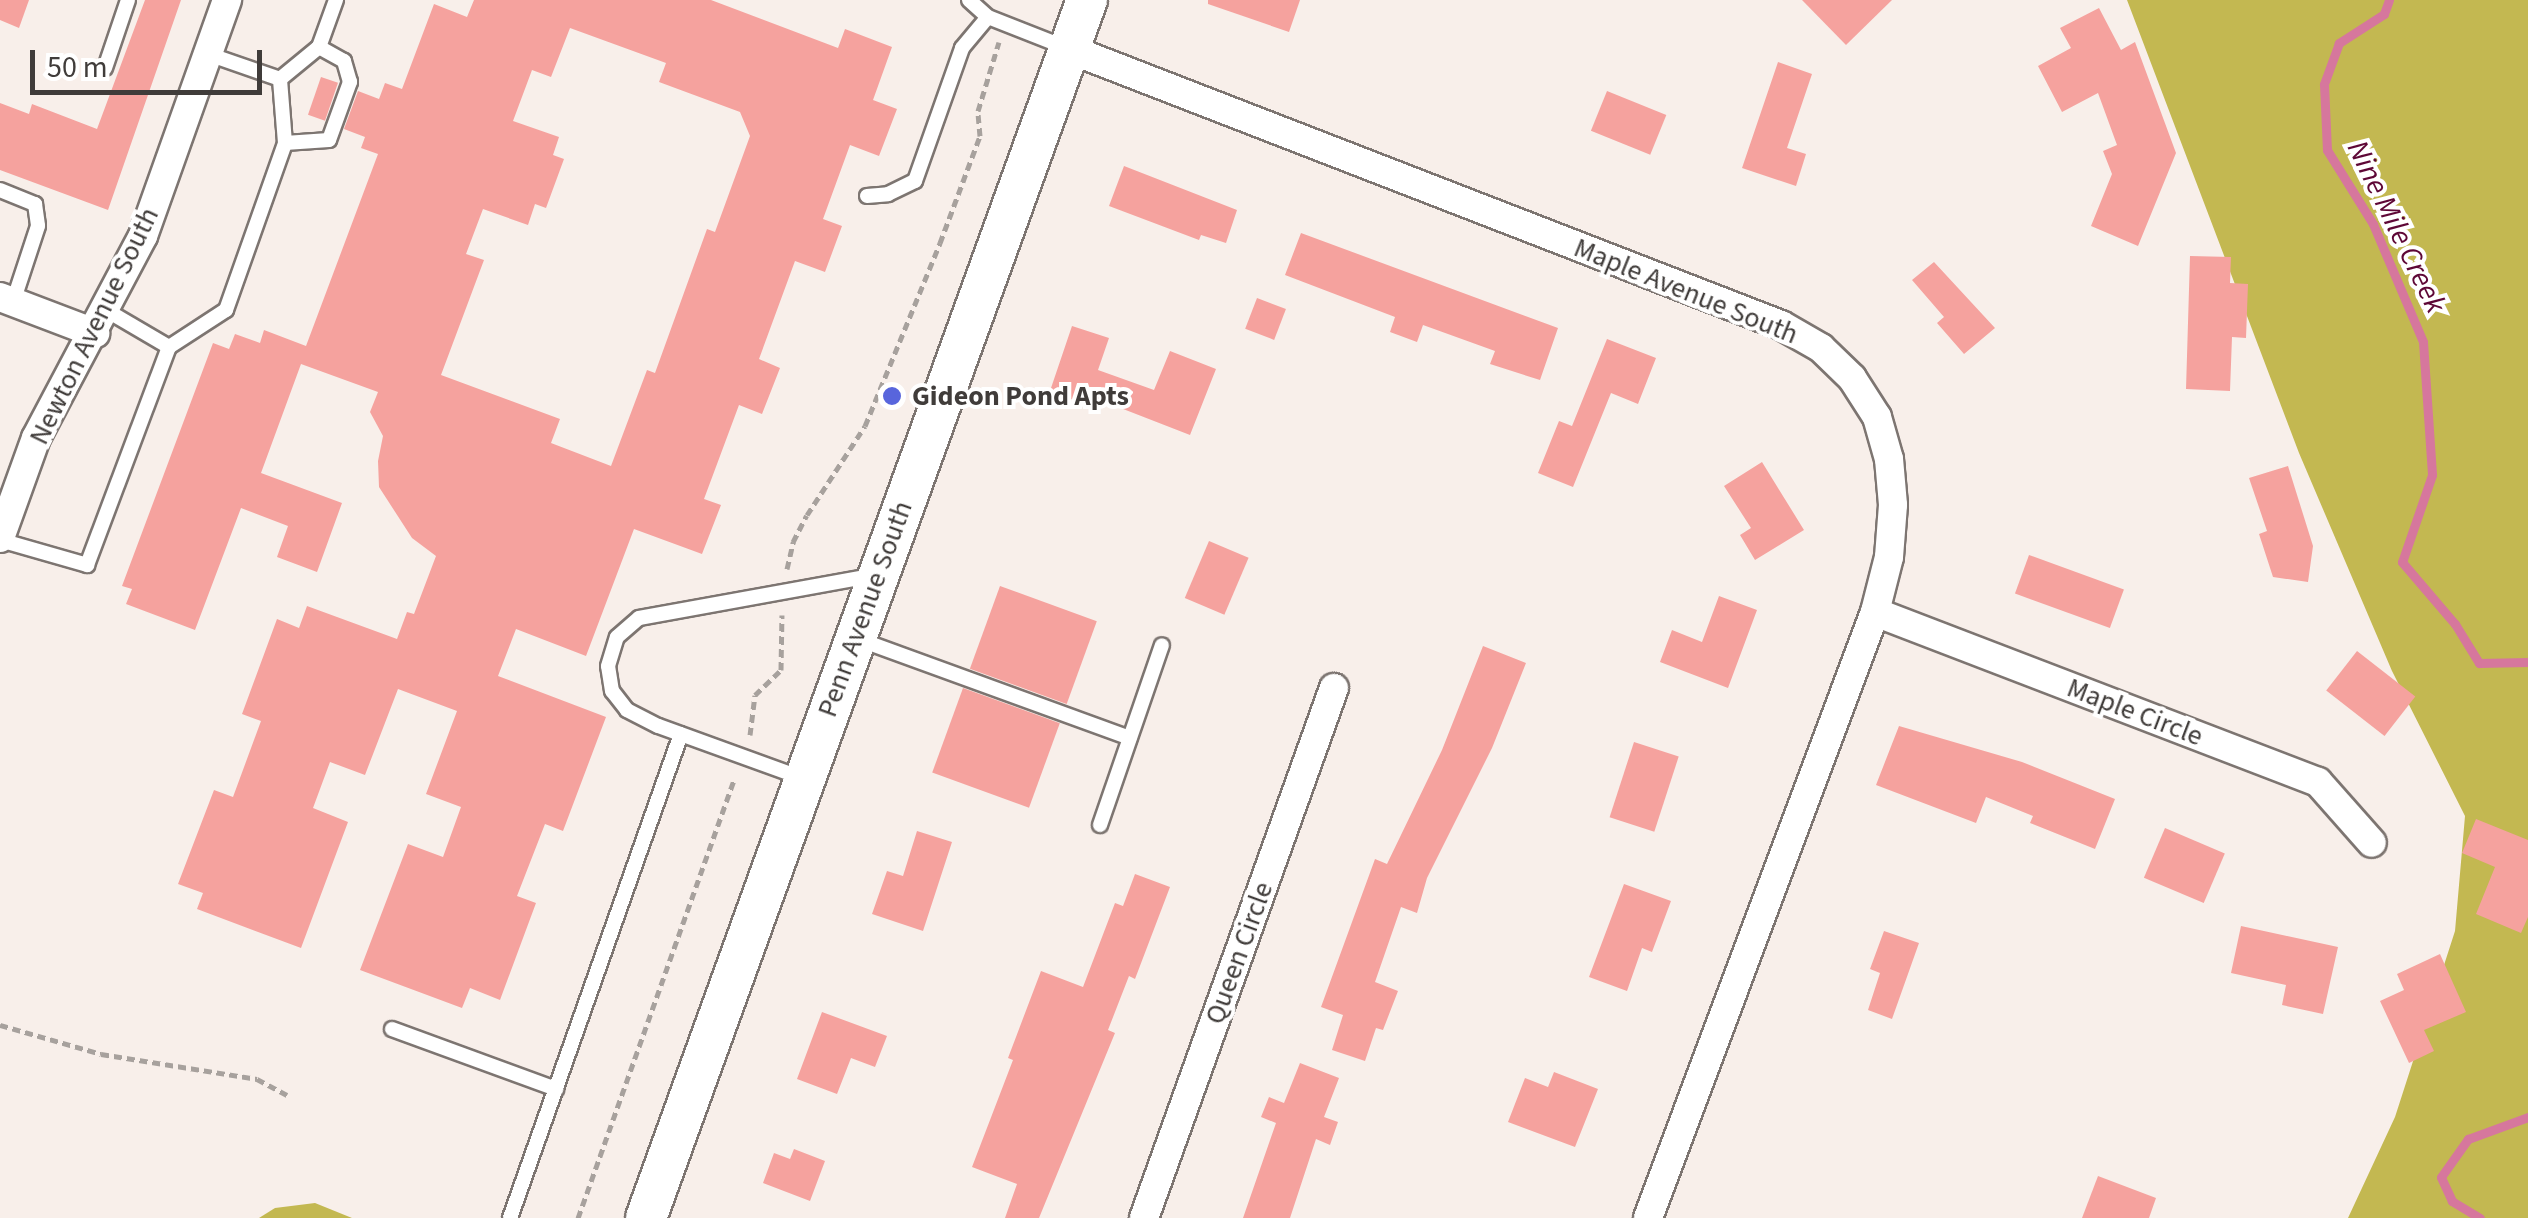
<!DOCTYPE html>
<html>
<head>
<meta charset="utf-8">
<style>
	body { margin:0 }
	#map { position:relative; width:2528px; height:1218px; overflow:hidden; background:#f8efea; font-family:"Source Sans 3",sans-serif }
	div>[style] { position:absolute }
	[style*='--x'] { left:calc(var(--x)*1px); top:calc(var(--y)*1px); width:calc(var(--w)*1px); rotate:calc(var(--a)*1deg) }
	.forest>* { inset:0; background:#c3b851 }
	.stream>* { height:9px; margin:-4.5px; padding:0 4.5px; transform-origin:4.5px; border-radius:4.5px; background:#d6779d }
	.building>* { inset:0; background:#f5a29e; transform-origin:0 0 }
	.path>* { height:5px; margin-top:-2.5px; transform-origin:0; background:repeating-linear-gradient(90deg,#a7a19d 0 8px,transparent 0 13px) }
	.roads { filter:drop-shadow(2px 0 #7d7571) drop-shadow(-2px 0 #7d7571) drop-shadow(0 2px #7d7571) drop-shadow(0 -2px #7d7571) }
	.service>* { height:14px; margin:-7px; padding:0 7px; transform-origin:7px; border-radius:7px; background:#fff }
	.minor>* { height:28px; margin:-14px; padding:0 14px; transform-origin:14px; border-radius:14px; background:#fff }
	.secondary>* { height:40px; margin:-20px; padding:0 20px; transform-origin:20px; border-radius:20px; background:#fff }
	.dots>* { width:28px; height:28px; translate:-50% -50%; box-sizing:border-box; border:5px solid #fff; border-radius:50% }
	span { translate:-50% -50%; white-space:nowrap; text-align:center; line-height:1.15; -webkit-text-stroke:8px #fff; paint-order:stroke }
	.street-label { font-size:28px; color:#403c3a }
	.poi-label { font-size:28px; color:#403c3a; font-weight:700 }
	.left { translate:0 -50%; text-align:left }
	.water-label { font-size:30px; color:#5e0736; font-style:italic }
	.scale { position:absolute; left:30px; top:50px; width:232px; height:45px; box-sizing:border-box; border:5px solid #403c3a; border-top:0; padding-left:12px; font-size:30px; line-height:35px; white-space:nowrap; color:#403c3a; -webkit-text-stroke:8px #fff; paint-order:stroke }
</style>
</head>
<body>
<div id="map">
	<div class="forest">
		<div style="clip-path:polygon(2127px 0,2528px 0,2528px 1218px,2348px 1218px,2395px 1117px,2455px 931px,2465px 816px,2392px 671px,2299px 453px)"></div>
		<div style="clip-path:polygon(315px 1203px,352px 1218px,259px 1218px,275px 1208px)"></div>
	</div>
	<div class="stream">
		<div style="--x:2389;--y:0;--w:15;--a:110"></div>
		<div style="--x:2384;--y:14;--w:54;--a:147.2"></div>
		<div style="--x:2339;--y:43;--w:44;--a:110.1"></div>
		<div style="--x:2324;--y:84;--w:66;--a:87.4"></div>
		<div style="--x:2327;--y:150;--w:87;--a:58.1"></div>
		<div style="--x:2373;--y:224;--w:128;--a:67"></div>
		<div style="--x:2423;--y:342;--w:133;--a:86.1"></div>
		<div style="--x:2432;--y:475;--w:92;--a:109"></div>
		<div style="--x:2402;--y:562;--w:82;--a:49.5"></div>
		<div style="--x:2455;--y:624;--w:46;--a:58.4"></div>
		<div style="--x:2479;--y:663;--w:49;--a:-1.2"></div>
		<div style="--x:2480;--y:1218;--w:33;--a:-149"></div>
		<div style="--x:2452;--y:1201;--w:26;--a:-115"></div>
		<div style="--x:2441;--y:1177;--w:47;--a:-54.6"></div>
		<div style="--x:2468;--y:1139;--w:64;--a:-20.1"></div>
	</div>
	<div class="building">
		<div style="clip-path:polygon(0 0,29px 0,19px 28px,0 20px)"></div>
		<div style="clip-path:polygon(145px 0,181px 0,108px 210px,0 170px,0 103px,29px 114px,32px 104px,97px 129px)"></div>
		<div style="clip-path:polygon(evenodd,474px 0,711px 0,838px 48px,845px 29px,892px 47px,873px 100px,897px 109px,879px 156px,850px 145px,823px 219px,842px 226px,825px 272px,795px 261px,759px 359px,780px 368px,762px 414px,739px 405px,704px 499px,721px 505px,702px 554px,634px 529px,586px 656px,516px 629px,498px 676px,606px 717px,563px 831px,545px 824px,517px 896px,536px 903px,500px 1000px,470px 988px,462px 1008px,360px 970px,408px 844px,443px 857px,461px 807px,426px 794px,457px 711px,398px 689px,365px 775px,330px 762px,313px 808px,348px 822px,301px 948px,197px 909px,203px 893px,178px 884px,214px 790px,233px 797px,261px 721px,242px 714px,277px 619px,299px 628px,307px 606px,397px 639px,407px 612px,414px 614px,436px 556px,412px 538px,379px 487px,378px 461px,383px 436px,370px 412px,378px 392px,301px 364px,261px 473px,342px 503px,317px 572px,277px 557px,288px 526px,241px 508px,195px 630px,126px 604px,132px 589px,122px 586px,213px 343px,229px 349px,235px 334px,260px 343px,264px 330px,306px 346px,378px 154px,361px 148px,365px 137px,344px 129px,358px 91px,379px 99px,385px 83px,402px 89px,434px 4px,467px 17px,474px 0,570px 28px,666px 63px,659px 82px,740px 112px,750px 136px,715px 232px,707px 229px,655px 373px,647px 370px,611px 466px,551px 443px,560px 419px,441px 375px,484px 260px,466px 254px,483px 209px,528px 225px,535px 204px,546px 208px,564px 159px,553px 155px,559px 137px,513px 121px,532px 70px,551px 77px,570px 28px)"></div>
		<div style="clip-path:polygon(1208px 0,1300px 0,1289px 32px,1208px 4px)"></div>
		<div style="clip-path:polygon(1802px 0,1892px 0,1846px 45px)"></div>
		<div style="clip-path:polygon(2099px 8px,2121px 50px,2135px 42px,2176px 153px,2138px 246px,2091px 226px,2112px 174px,2103px 151px,2117px 145px,2098px 93px,2062px 112px,2038px 66px,2071px 48px,2060px 28px)"></div>
		<div style="clip-path:polygon(1778px 62px,1812px 74px,1787px 148px,1806px 154px,1796px 186px,1742px 168px)"></div>
		<div style="left:321px;top:77px;width:18px;height:40px;rotate:19deg"></div>
		<div style="left:1607px;top:91px;width:64px;height:43px;rotate:22deg"></div>
		<div style="clip-path:polygon(1124px 166px,1237px 210px,1226px 243px,1201px 235px,1199px 240px,1109px 206px)"></div>
		<div style="clip-path:polygon(1301px 233px,1558px 328px,1540px 380px,1490px 364px,1495px 351px,1423px 325px,1417px 342px,1390px 332px,1395px 317px,1285px 275px)"></div>
		<div style="clip-path:polygon(2190px 256px,2231px 257px,2230px 283px,2248px 284px,2246px 338px,2232px 337px,2230px 391px,2186px 389px)"></div>
		<div style="clip-path:polygon(1934px 262px,1995px 328px,1964px 354px,1937px 323px,1944px 317px,1912px 280px)"></div>
		<div style="left:1257px;top:298px;width:31px;height:33px;rotate:21deg"></div>
		<div style="clip-path:polygon(1072px 326px,1109px 338px,1098px 370px,1154px 390px,1170px 351px,1216px 369px,1190px 435px,1082px 393px,1079px 402px,1050px 391px)"></div>
		<div style="clip-path:polygon(1607px 339px,1656px 358px,1638px 404px,1611px 393px,1573px 487px,1538px 473px,1559px 421px,1572px 426px)"></div>
		<div style="clip-path:polygon(1762px 462px,1804px 530px,1755px 560px,1740px 535px,1751px 528px,1724px 486px)"></div>
		<div style="clip-path:polygon(2288px 466px,2313px 546px,2308px 582px,2273px 577px,2259px 534px,2267px 531px,2249px 478px)"></div>
		<div style="left:1209px;top:541px;width:43px;height:62px;rotate:23deg"></div>
		<div style="left:2029px;top:555px;width:101px;height:41px;rotate:20deg"></div>
		<div style="left:1000px;top:586px;width:103px;height:88px;rotate:20deg"></div>
		<div style="clip-path:polygon(1719px 596px,1757px 610px,1728px 688px,1660px 662px,1672px 630px,1702px 642px)"></div>
		<div style="clip-path:polygon(1483px 646px,1526px 663px,1492px 748px,1427px 878px,1417px 913px,1401px 907px,1375px 982px,1398px 991px,1383px 1030px,1376px 1028px,1365px 1061px,1332px 1050px,1343px 1015px,1321px 1007px,1375px 859px,1387px 864px,1442px 750px)"></div>
		<div style="left:2357px;top:651px;width:74px;height:50px;rotate:38deg"></div>
		<div style="left:963px;top:688px;width:103px;height:90px;rotate:20deg"></div>
		<div style="clip-path:polygon(1899px 726px,2022px 762px,2115px 799px,2095px 849px,2030px 823px,2033px 816px,1986px 797px,1976px 823px,1876px 785px)"></div>
		<div style="left:1634px;top:742px;width:47px;height:79px;rotate:18deg"></div>
		<div style="clip-path:polygon(2476px 819px,2528px 840px,2528px 917px,2521px 933px,2476px 914px,2495px 867px,2462px 853px)"></div>
		<div style="left:2165px;top:828px;width:65px;height:54px;rotate:23deg"></div>
		<div style="clip-path:polygon(917px 831px,952px 842px,923px 931px,872px 914px,887px 871px,903px 876px)"></div>
		<div style="clip-path:polygon(1135px 874px,1170px 887px,1135px 979px,1129px 976px,1108px 1030px,1115px 1033px,1039px 1218px,1005px 1218px,1017px 1184px,972px 1167px,1013px 1060px,1008px 1058px,1041px 971px,1083px 987px,1115px 903px,1123px 906px)"></div>
		<div style="clip-path:polygon(1624px 884px,1671px 901px,1652px 952px,1642px 948px,1627px 991px,1589px 977px)"></div>
		<div style="clip-path:polygon(2241px 926px,2338px 947px,2323px 1014px,2282px 1005px,2286px 985px,2231px 973px)"></div>
		<div style="clip-path:polygon(1884px 931px,1919px 943px,1892px 1019px,1868px 1010px,1880px 973px,1870px 969px)"></div>
		<div style="clip-path:polygon(2440px 954px,2466px 1012px,2424px 1030px,2434px 1051px,2409px 1063px,2380px 1001px,2404px 990px,2397px 974px)"></div>
		<div style="clip-path:polygon(822px 1012px,887px 1036px,875px 1067px,851px 1058px,837px 1094px,797px 1079px)"></div>
		<div style="clip-path:polygon(1300px 1063px,1339px 1078px,1324px 1117px,1338px 1122px,1330px 1145px,1316px 1139px,1290px 1218px,1243px 1218px,1276px 1123px,1261px 1117px,1269px 1097px,1284px 1103px)"></div>
		<div style="clip-path:polygon(1554px 1072px,1598px 1089px,1575px 1147px,1508px 1122px,1525px 1078px,1548px 1087px)"></div>
		<div style="clip-path:polygon(794px 1149px,825px 1161px,810px 1201px,763px 1183px,774px 1153px,790px 1159px)"></div>
		<div style="clip-path:polygon(2098px 1176px,2156px 1198px,2149px 1218px,2082px 1218px)"></div>
	</div>
	<div class="path">
		<div style="--x:787;--y:569;--w:28;--a:-77"></div>
		<div style="--x:793;--y:542;--w:30;--a:-63"></div>
		<div style="--x:807;--y:515;--w:106;--a:-56.9"></div>
		<div style="--x:865;--y:426;--w:198;--a:-67.7"></div>
		<div style="--x:940;--y:243;--w:114;--a:-69.5"></div>
		<div style="--x:980;--y:136;--w:25;--a:-95"></div>
		<div style="--x:978;--y:111;--w:72;--a:-73.1"></div>
		<div style="--x:750;--y:735;--w:40;--a:-82.9"></div>
		<div style="--x:755;--y:695;--w:36;--a:-44"></div>
		<div style="--x:781;--y:670;--w:55;--a:-89"></div>
		<div style="--x:0;--y:1025;--w:105;--a:16"></div>
		<div style="--x:101;--y:1054;--w:158;--a:9.1"></div>
		<div style="--x:257;--y:1079;--w:34;--a:28"></div>
		<div style="--x:578;--y:1218;--w:467;--a:-70.4"></div>
	</div>
	<div class="roads">
		<div class="service">
			<div style="--x:969;--y:0;--w:25;--a:42"></div>
			<div style="--x:988;--y:17;--w:82;--a:21.5"></div>
			<div style="--x:208;--y:54;--w:76;--a:19.1"></div>
			<div style="--x:280;--y:79;--w:50;--a:-39.4"></div>
			<div style="--x:319;--y:47;--w:50;--a:-70.1"></div>
			<div style="--x:105;--y:68;--w:72;--a:-71.3"></div>
			<div style="--x:285;--y:143;--w:44;--a:-3.9"></div>
			<div style="--x:329;--y:140;--w:62;--a:-70.1"></div>
			<div style="--x:350;--y:82;--w:22;--a:-106"></div>
			<div style="--x:344;--y:61;--w:29;--a:-151"></div>
			<div style="--x:0;--y:190;--w:38;--a:22"></div>
			<div style="--x:35;--y:204;--w:22;--a:82"></div>
			<div style="--x:38;--y:226;--w:80;--a:108.2"></div>
			<div style="--x:867;--y:196;--w:21;--a:-5"></div>
			<div style="--x:888;--y:194;--w:30;--a:-26"></div>
			<div style="--x:915;--y:181;--w:141;--a:-70.5"></div>
			<div style="--x:962;--y:48;--w:40;--a:-50"></div>
			<div style="--x:106;--y:310;--w:73;--a:30.4"></div>
			<div style="--x:0;--y:540;--w:91;--a:16"></div>
			<div style="--x:87;--y:565;--w:233;--a:-69.4"></div>
			<div style="--x:169;--y:347;--w:68;--a:-33"></div>
			<div style="--x:226;--y:310;--w:177;--a:-70.5"></div>
			<div style="--x:285;--y:143;--w:64;--a:-94.5"></div>
			<div style="--x:858;--y:639;--w:289;--a:20"></div>
			<div style="--x:802;--y:778;--w:153;--a:-160.1"></div>
			<div style="--x:658;--y:726;--w:35;--a:-153"></div>
			<div style="--x:627;--y:710;--w:24;--a:-128"></div>
			<div style="--x:612;--y:691;--w:25;--a:-99"></div>
			<div style="--x:608;--y:666;--w:30;--a:-73"></div>
			<div style="--x:617;--y:637;--w:29;--a:-41"></div>
			<div style="--x:639;--y:618;--w:236;--a:-10.3"></div>
			<div style="--x:1100;--y:825;--w:190;--a:-71"></div>
			<div style="--x:392;--y:1029;--w:175;--a:20.1"></div>
			<div style="--x:510;--y:1218;--w:513;--a:-70.54"></div>
		</div>
		<div class="minor">
			<div style="--x:1069;--y:49;--w:764;--a:21.19"></div>
			<div style="--x:1781;--y:325;--w:46;--a:29.9"></div>
			<div style="--x:1821;--y:348;--w:43;--a:44.1"></div>
			<div style="--x:1852;--y:378;--w:46;--a:57.3"></div>
			<div style="--x:1877;--y:417;--w:44;--a:74.1"></div>
			<div style="--x:1889;--y:459;--w:46;--a:85"></div>
			<div style="--x:1893;--y:505;--w:52;--a:94.4"></div>
			<div style="--x:1889;--y:557;--w:57;--a:104.3"></div>
			<div style="--x:1875;--y:612;--w:647;--a:110.54"></div>
			<div style="--x:0;--y:297;--w:102;--a:20.8"></div>
			<div style="--x:0;--y:538;--w:106;--a:-70.2"></div>
			<div style="--x:36;--y:438;--w:229;--a:-62.1"></div>
			<div style="--x:143;--y:236;--w:251;--a:-70.4"></div>
			<div style="--x:1875;--y:612;--w:474;--a:21"></div>
			<div style="--x:2318;--y:782;--w:81;--a:48.5"></div>
			<div style="--x:1144;--y:1218;--w:563;--a:-70.28"></div>
		</div>
		<div class="secondary">
			<div style="--x:646;--y:1218;--w:1295;--a:-70.1"></div>
		</div>
	</div>
	<div class="dots">
		<div style="left:892px;top:396px;background:#5865dc"></div>
	</div>
	<div class="street-label">
		<span style="left:1686px;top:291px;rotate:22deg">Maple Avenue South</span>
		<span style="left:94px;top:326px;rotate:-64deg">Newton Avenue South</span>
		<span style="left:865px;top:609px;rotate:-70deg">Penn Avenue South</span>
		<span style="left:2135px;top:712px;rotate:21deg">Maple Circle</span>
		<span style="left:1239px;top:953px;rotate:-70deg">Queen Circle</span>
	</div>
	<div class="poi-label">
		<span class="left" style="left:912px;top:396px">Gideon Pond Apts</span>
	</div>
	<div class="water-label">
		<span style="left:2396px;top:227px;rotate:64deg">Nine Mile Creek</span>
	</div>
	<div class="scale">50 m</div>
</div>
</body>
</html>
